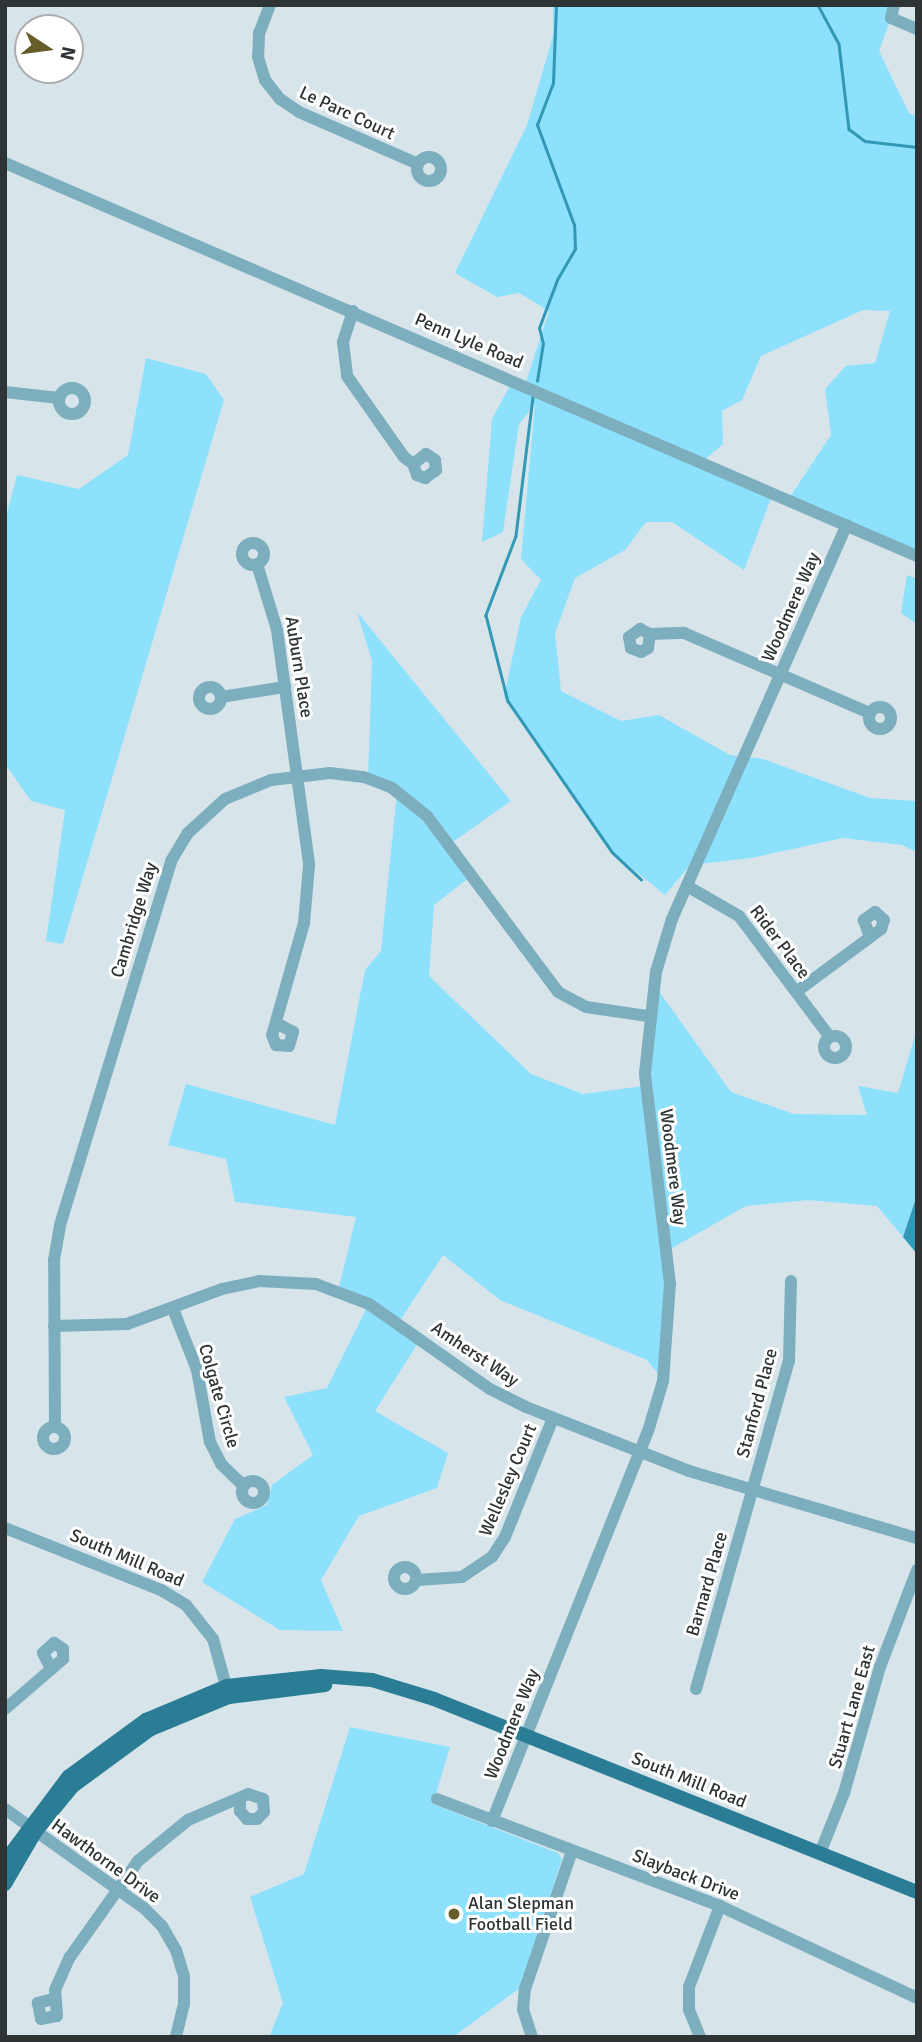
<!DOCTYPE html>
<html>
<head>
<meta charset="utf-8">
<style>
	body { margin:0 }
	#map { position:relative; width:922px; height:2042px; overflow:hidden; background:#d7e5eb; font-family:Signika,sans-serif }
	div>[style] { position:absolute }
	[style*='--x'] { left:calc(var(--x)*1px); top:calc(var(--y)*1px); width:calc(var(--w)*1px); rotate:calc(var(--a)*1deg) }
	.green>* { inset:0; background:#8ee1fc }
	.water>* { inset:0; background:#3198b5 }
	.stream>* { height:2.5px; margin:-1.25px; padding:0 1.25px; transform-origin:1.25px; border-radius:1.25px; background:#3198b5 }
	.minor>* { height:12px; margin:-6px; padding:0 6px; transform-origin:6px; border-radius:6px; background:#7daebe }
	.minor>.ring { margin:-6px; padding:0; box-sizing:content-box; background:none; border:12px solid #7daebe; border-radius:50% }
	.major>* { height:14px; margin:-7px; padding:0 7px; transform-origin:7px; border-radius:7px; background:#2a7d95 }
	.dots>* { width:19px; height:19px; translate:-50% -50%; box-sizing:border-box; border:4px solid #fff; border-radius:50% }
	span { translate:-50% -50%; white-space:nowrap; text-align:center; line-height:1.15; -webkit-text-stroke:6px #fff; paint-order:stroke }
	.street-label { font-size:18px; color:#2e3335 }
	.poi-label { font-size:18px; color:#2e3335 }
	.left { translate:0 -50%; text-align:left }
	.frame { position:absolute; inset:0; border:7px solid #2e3335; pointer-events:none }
	.north { position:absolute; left:14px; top:14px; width:70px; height:70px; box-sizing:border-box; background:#fff; border:2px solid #abadae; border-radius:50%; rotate:103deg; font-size:19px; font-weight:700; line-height:28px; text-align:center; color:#2e3335 }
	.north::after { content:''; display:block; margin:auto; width:24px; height:32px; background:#665d2a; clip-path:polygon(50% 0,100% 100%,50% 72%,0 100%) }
</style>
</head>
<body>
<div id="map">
	<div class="green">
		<div style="clip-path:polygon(553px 5px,896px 5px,879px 51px,909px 113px,917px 117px,917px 552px,786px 503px,831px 435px,825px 389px,846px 366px,875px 363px,890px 311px,863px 310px,761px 356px,742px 400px,722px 411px,723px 444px,701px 463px,772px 496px,744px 570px,672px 522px,646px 522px,625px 550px,575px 578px,555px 633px,561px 691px,621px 721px,659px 715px,730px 755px,763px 759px,870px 798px,917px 801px,917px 852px,902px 845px,843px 838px,751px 858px,690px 865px,665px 895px,608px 849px,504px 697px,521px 617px,541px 580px,521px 559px,535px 404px,519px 424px,503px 532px,482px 542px,492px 419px,514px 378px,526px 382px,549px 311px,519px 293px,497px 297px,455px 273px,527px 125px,553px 36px)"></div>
		<div style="clip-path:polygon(146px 358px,206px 374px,224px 400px,63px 944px,46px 941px,65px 810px,31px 801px,5px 764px,5px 521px,17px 475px,79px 489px,128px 455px)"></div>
		<div style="clip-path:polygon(907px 575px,917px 579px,917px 624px,901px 613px)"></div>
		<div style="clip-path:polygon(357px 612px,511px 801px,450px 844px,470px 877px,434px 905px,429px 976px,531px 1074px,583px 1094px,643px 1086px,653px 983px,731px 1092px,794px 1114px,867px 1115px,858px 1086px,898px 1093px,917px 1029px,917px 1195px,903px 1237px,877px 1206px,808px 1200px,746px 1206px,665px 1252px,662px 1379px,647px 1360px,500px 1300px,443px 1255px,399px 1322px,421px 1338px,375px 1411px,448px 1453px,437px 1488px,359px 1516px,321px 1580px,343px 1631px,280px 1630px,202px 1582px,235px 1519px,267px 1505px,272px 1485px,313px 1455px,284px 1397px,327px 1388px,369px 1303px,338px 1291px,356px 1217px,235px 1202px,226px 1159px,168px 1145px,186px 1084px,335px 1125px,365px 970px,381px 951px,397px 792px,368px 778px,372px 661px)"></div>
		<div style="clip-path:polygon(350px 1727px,450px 1747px,433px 1804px,558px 1853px,562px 1859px,520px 1988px,453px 2037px,269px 2037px,283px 2003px,250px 1897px,304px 1874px)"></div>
	</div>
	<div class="water">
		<div style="clip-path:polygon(917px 1195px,917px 1254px,903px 1237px)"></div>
	</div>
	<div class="stream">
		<div style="--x:818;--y:5;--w:44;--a:61.7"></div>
		<div style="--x:839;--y:44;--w:86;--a:83.3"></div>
		<div style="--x:849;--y:129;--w:20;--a:37"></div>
		<div style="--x:865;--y:141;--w:52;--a:6.6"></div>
		<div style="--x:537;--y:381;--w:37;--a:-81"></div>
		<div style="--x:543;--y:344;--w:16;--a:-104"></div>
		<div style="--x:539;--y:328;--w:51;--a:-69.4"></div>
		<div style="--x:557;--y:280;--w:36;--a:-60"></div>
		<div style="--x:575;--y:249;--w:24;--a:-92"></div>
		<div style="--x:574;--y:225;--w:107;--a:-110.3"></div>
		<div style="--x:537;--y:125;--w:45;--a:-69.1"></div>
		<div style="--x:553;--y:83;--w:78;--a:-87.8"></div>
		<div style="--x:533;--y:397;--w:140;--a:97"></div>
		<div style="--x:516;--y:536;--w:85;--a:110.8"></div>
		<div style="--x:486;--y:615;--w:89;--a:75.7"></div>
		<div style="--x:508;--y:701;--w:183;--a:55.4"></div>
		<div style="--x:612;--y:852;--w:40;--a:43"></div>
	</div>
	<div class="minor">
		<div style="--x:270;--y:5;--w:30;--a:111"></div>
		<div style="--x:259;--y:33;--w:24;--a:92"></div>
		<div style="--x:258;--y:57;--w:24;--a:73"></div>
		<div style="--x:265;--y:80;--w:24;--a:52"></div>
		<div style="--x:280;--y:99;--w:23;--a:34"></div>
		<div style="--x:299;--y:112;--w:130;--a:23.6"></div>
		<div style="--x:894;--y:5;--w:13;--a:103"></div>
		<div style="--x:891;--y:18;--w:28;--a:23"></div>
		<div class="ring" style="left:417px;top:157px;width:12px;height:12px"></div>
		<div style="--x:5;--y:163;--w:993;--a:23.31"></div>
		<div style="--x:353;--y:311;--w:33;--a:108"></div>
		<div style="--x:343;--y:342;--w:34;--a:83"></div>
		<div style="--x:347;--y:376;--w:99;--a:54.9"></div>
		<div style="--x:404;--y:457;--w:11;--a:38"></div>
		<div style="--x:413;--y:464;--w:12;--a:70"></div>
		<div style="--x:417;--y:475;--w:9;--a:21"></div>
		<div style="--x:425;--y:478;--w:14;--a:-36"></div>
		<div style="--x:436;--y:470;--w:10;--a:-96"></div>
		<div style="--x:435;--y:460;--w:11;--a:-146"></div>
		<div style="--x:426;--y:454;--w:16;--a:142"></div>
		<div class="ring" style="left:59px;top:388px;width:14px;height:14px"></div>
		<div style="--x:5;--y:392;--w:54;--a:6.3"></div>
		<div class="ring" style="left:242px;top:543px;width:10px;height:10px"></div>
		<div style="--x:257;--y:564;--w:69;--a:73.1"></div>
		<div style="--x:277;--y:630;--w:237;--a:82.2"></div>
		<div style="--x:309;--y:865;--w:58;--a:94.9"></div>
		<div style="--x:304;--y:923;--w:116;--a:105.9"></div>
		<div style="--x:272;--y:1035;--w:11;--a:68"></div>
		<div style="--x:276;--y:1045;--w:13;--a:4"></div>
		<div style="--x:289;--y:1046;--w:15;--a:-74"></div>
		<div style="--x:293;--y:1032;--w:19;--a:-152"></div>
		<div style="--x:650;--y:634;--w:14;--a:98"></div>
		<div style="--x:648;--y:648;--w:8;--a:150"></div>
		<div style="--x:641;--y:652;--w:11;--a:-158"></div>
		<div style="--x:631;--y:648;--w:11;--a:-100"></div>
		<div style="--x:629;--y:637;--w:14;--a:-36"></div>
		<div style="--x:640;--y:629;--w:11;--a:27"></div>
		<div style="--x:650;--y:634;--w:34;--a:-2"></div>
		<div style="--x:684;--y:633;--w:202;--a:23.3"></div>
		<div class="ring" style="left:199px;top:687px;width:10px;height:10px"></div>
		<div style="--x:221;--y:697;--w:65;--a:-8.9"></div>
		<div class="ring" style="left:869px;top:707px;width:10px;height:10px"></div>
		<div style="--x:687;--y:886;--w:60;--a:30"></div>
		<div style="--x:739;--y:916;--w:151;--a:53.1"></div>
		<div style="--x:796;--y:992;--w:106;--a:-36.5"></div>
		<div style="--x:881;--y:929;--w:9;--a:-72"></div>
		<div style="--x:884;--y:920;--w:12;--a:-138"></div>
		<div style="--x:875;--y:912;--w:14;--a:144"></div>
		<div style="--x:864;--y:920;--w:18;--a:71"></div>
		<div class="ring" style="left:824px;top:1036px;width:10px;height:10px"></div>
		<div style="--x:173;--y:1309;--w:66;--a:68.5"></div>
		<div style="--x:197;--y:1370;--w:73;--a:79.8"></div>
		<div style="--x:210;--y:1442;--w:25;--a:63"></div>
		<div style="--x:221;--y:1464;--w:30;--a:44"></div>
		<div style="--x:54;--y:1326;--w:73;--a:-1.6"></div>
		<div style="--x:127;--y:1324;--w:101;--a:-20.2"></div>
		<div style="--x:222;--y:1289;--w:38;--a:-12"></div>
		<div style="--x:259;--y:1281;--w:57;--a:3"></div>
		<div style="--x:316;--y:1284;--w:57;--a:20.7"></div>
		<div style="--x:369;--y:1304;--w:148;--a:35.1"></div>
		<div style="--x:490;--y:1389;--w:40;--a:26.6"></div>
		<div style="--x:526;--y:1407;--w:175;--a:21.4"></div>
		<div style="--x:689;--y:1471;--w:238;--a:16.4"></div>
		<div style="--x:55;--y:1427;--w:167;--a:-90.3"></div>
		<div style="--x:54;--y:1260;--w:36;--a:-80"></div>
		<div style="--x:60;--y:1225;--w:381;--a:-73"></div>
		<div style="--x:171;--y:861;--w:33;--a:-59"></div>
		<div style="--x:188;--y:833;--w:50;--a:-42.6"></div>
		<div style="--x:225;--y:799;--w:50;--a:-22.4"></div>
		<div style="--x:271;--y:780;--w:59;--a:-6.8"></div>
		<div style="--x:330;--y:773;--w:34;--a:7"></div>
		<div style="--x:364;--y:777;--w:30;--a:21"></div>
		<div style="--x:392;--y:788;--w:45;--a:38.7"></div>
		<div style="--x:427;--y:816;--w:219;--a:53.3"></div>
		<div style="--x:558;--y:992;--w:32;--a:28"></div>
		<div style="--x:586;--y:1007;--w:63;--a:8.3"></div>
		<div class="ring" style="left:43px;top:1427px;width:10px;height:10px"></div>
		<div class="ring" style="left:242px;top:1481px;width:10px;height:10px"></div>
		<div style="--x:5;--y:1528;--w:168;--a:21.7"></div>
		<div style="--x:161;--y:1590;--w:29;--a:31"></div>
		<div style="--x:186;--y:1605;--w:43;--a:51.5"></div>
		<div style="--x:213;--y:1639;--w:56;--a:74.5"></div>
		<div class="ring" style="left:394px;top:1567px;width:10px;height:10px"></div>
		<div style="--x:417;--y:1580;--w:45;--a:-3.8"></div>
		<div style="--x:462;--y:1577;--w:36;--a:-34"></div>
		<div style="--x:492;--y:1557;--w:24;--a:-57"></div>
		<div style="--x:505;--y:1537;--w:128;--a:-68"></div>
		<div style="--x:696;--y:1689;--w:341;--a:-74.2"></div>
		<div style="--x:789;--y:1361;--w:80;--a:-88.6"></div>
		<div style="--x:5;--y:1709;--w:77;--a:-40.8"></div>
		<div style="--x:63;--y:1659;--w:10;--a:-90"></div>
		<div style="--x:63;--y:1649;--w:11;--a:-146"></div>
		<div style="--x:54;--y:1643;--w:15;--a:138"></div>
		<div style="--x:43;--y:1653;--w:18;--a:63"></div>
		<div style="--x:437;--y:1799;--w:303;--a:20.7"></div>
		<div style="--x:720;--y:1906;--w:217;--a:25"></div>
		<div style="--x:5;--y:1809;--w:171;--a:35.5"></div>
		<div style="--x:144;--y:1908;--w:25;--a:45"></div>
		<div style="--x:162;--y:1926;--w:28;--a:60"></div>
		<div style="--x:176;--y:1950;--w:28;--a:73"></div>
		<div style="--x:184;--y:1977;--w:27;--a:90"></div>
		<div style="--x:184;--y:2004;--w:34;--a:104"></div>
		<div style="--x:492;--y:1821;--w:423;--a:-68.2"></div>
		<div style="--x:649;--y:1428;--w:49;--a:-73.4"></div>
		<div style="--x:663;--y:1381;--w:97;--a:-85.9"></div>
		<div style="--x:670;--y:1284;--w:212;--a:-96.8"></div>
		<div style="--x:645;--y:1073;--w:102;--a:-83.8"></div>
		<div style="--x:656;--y:972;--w:55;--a:-73.2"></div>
		<div style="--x:672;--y:919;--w:431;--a:-66.1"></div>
		<div style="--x:820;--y:1853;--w:65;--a:-68.2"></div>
		<div style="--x:844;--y:1793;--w:131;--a:-74.1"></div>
		<div style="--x:880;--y:1667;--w:104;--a:-69.1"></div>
		<div style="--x:53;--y:1999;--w:16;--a:165"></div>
		<div style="--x:38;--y:2003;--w:16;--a:79"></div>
		<div style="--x:41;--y:2019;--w:16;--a:-11"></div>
		<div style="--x:57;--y:2016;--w:26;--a:-94"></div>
		<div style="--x:55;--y:1990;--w:36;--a:-66"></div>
		<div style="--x:70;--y:1957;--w:118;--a:-54.7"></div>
		<div style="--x:138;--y:1861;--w:65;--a:-39.4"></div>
		<div style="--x:188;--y:1820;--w:65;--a:-23.4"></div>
		<div style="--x:248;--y:1794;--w:16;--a:18"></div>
		<div style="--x:263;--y:1799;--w:13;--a:86"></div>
		<div style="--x:264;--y:1812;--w:10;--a:135"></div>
		<div style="--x:257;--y:1819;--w:10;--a:180"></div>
		<div style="--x:247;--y:1819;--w:11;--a:-131"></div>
		<div style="--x:240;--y:1811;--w:10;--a:-90"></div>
		<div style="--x:532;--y:2037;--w:28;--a:-108"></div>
		<div style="--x:523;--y:2010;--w:21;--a:-85"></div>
		<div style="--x:525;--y:1989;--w:146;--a:-71.2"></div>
		<div style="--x:700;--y:2037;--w:29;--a:-112"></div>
		<div style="--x:689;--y:2010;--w:23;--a:-90"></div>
		<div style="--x:689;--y:1987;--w:87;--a:-69.1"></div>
	</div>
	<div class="major">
		<div style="--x:5;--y:1861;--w:105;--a:-53.1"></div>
		<div style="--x:68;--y:1777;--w:97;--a:-36.2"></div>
		<div style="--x:146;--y:1720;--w:88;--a:-22.8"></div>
		<div style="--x:227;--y:1686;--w:95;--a:-6.1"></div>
		<div style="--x:321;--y:1676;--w:51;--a:4.5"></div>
		<div style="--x:372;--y:1680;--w:65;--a:17"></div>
		<div style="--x:434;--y:1699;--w:520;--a:21.78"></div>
		<div style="--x:5;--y:1884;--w:61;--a:-59.7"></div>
		<div style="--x:36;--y:1831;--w:58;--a:-50.6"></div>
		<div style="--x:73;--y:1786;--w:97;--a:-36.2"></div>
		<div style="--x:151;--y:1729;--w:84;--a:-22.3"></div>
		<div style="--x:229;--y:1697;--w:97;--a:-7.1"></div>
	</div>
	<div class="dots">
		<div style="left:454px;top:1914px;background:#665d2a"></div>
	</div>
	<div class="street-label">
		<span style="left:347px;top:113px;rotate:25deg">Le Parc Court</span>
		<span style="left:469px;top:341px;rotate:23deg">Penn Lyle Road</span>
		<span style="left:791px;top:607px;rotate:-66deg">Woodmere Way</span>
		<span style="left:299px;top:667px;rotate:81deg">Auburn Place</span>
		<span style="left:134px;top:920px;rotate:-73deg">Cambridge Way</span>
		<span style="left:780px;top:942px;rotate:53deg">Rider Place</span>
		<span style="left:673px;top:1167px;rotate:83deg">Woodmere Way</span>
		<span style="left:475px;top:1354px;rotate:34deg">Amherst Way</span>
		<span style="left:219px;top:1396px;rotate:74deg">Colgate Circle</span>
		<span style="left:757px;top:1403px;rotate:-75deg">Stanford Place</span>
		<span style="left:508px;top:1480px;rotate:-67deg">Wellesley Court</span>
		<span style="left:127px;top:1558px;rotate:23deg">South Mill Road</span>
		<span style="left:707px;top:1584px;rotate:-74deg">Barnard Place</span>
		<span style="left:852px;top:1707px;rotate:-74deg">Stuart Lane East</span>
		<span style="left:512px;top:1724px;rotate:-68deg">Woodmere Way</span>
		<span style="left:689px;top:1780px;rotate:22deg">South Mill Road</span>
		<span style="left:106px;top:1861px;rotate:36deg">Hawthorne Drive</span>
		<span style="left:686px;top:1875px;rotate:21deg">Slayback Drive</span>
	</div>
	<div class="poi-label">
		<span class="left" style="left:468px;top:1914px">Alan Slepman<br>Football Field</span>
	</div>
	<div class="frame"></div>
	<div class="north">N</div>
</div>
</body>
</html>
